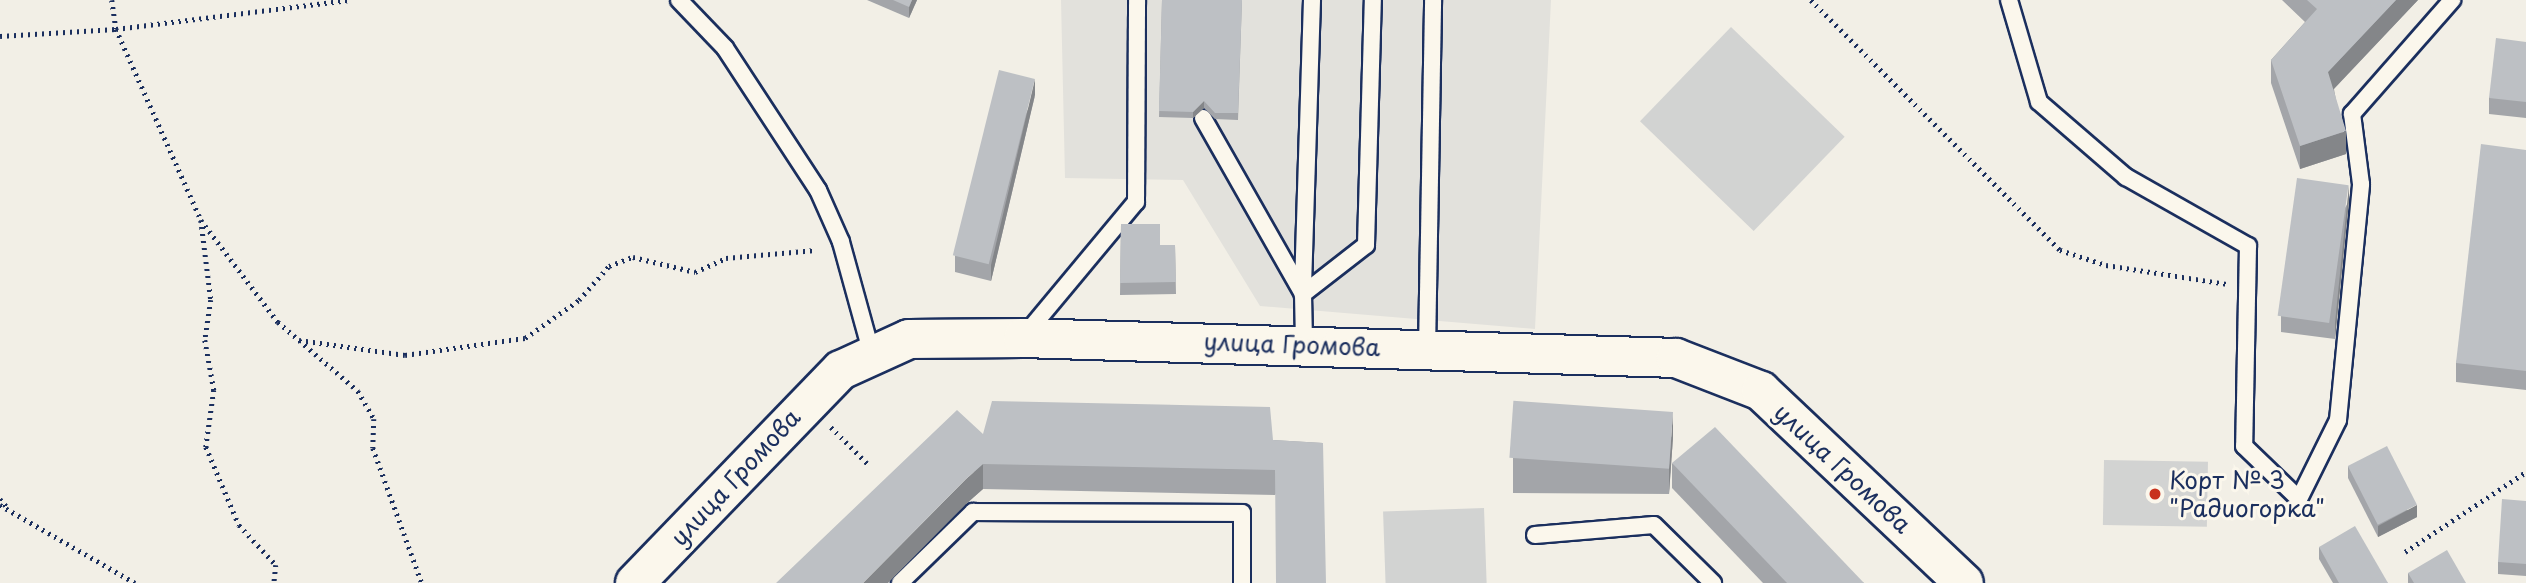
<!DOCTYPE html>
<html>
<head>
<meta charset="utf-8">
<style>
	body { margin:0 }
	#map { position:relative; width:2526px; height:583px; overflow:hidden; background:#f2efe6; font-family:"Playpen Sans",sans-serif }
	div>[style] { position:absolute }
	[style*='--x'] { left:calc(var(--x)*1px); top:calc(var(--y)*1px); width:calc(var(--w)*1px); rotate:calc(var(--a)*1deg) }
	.built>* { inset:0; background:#e2e1dc }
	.green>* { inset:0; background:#d2d3d2; transform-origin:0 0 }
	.path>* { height:4.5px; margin-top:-2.25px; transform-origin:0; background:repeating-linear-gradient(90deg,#1b2f5e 0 2px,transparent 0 7px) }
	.roads { filter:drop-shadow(2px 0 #1b2f5e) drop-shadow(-2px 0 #1b2f5e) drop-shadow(0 2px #1b2f5e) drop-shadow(0 -2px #1b2f5e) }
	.service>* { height:16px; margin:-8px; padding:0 8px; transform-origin:8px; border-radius:8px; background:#fbf7ec }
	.tertiary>* { height:38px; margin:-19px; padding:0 19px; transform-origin:19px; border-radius:19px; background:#fbf7ec }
	.wall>* { inset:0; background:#a3a5a9 }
	.shaded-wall>* { inset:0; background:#848689 }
	.building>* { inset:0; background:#bdc0c4; transform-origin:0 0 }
	.dots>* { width:19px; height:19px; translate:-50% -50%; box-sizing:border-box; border:4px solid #fbf7ec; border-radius:50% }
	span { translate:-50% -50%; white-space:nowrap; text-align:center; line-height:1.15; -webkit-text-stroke:6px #fbf7ec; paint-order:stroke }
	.street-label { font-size:24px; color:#1b2f5e }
	.poi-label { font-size:24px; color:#1b2f5e }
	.left { translate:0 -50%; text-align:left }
</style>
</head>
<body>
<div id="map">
	<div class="built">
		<div style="clip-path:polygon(1061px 0,1551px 0,1535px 329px,1260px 306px,1183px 180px,1065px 178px)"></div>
	</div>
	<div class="green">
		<div style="left:1731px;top:27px;width:158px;height:131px;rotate:44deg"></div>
		<div style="left:2104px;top:460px;width:104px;height:65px;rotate:1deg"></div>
		<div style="left:1484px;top:508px;width:75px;height:101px;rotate:88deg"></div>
	</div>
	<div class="path">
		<div style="--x:112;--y:0;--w:29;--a:82"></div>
		<div style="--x:116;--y:29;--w:209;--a:66"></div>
		<div style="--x:201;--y:220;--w:128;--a:53"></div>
		<div style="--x:278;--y:322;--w:106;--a:40.8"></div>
		<div style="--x:358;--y:391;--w:32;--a:60"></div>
		<div style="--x:374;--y:419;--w:29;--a:92"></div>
		<div style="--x:373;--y:448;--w:144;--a:70.1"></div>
		<div style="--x:1811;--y:0;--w:353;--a:45.1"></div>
		<div style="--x:2060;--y:250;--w:48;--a:18.1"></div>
		<div style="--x:2106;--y:265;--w:122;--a:8.9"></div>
		<div style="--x:0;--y:36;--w:116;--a:-3.5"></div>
		<div style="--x:116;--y:29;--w:235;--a:-7.1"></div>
		<div style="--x:201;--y:220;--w:81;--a:82.9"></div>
		<div style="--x:211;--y:300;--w:40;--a:98.5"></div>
		<div style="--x:205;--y:340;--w:51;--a:79.8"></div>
		<div style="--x:214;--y:390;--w:58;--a:98"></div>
		<div style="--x:206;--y:447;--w:85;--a:67.1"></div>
		<div style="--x:239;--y:525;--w:54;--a:47.2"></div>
		<div style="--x:276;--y:565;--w:18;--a:96"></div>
		<div style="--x:299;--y:340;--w:107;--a:8.1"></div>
		<div style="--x:405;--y:355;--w:121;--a:-8.1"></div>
		<div style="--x:525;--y:338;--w:66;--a:-35.1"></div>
		<div style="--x:579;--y:300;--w:45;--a:-48.6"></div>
		<div style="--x:609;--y:266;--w:26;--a:-21"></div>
		<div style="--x:633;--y:257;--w:64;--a:13.6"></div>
		<div style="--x:695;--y:272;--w:34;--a:-24"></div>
		<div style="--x:726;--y:258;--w:90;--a:-5.1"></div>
		<div style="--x:831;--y:427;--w:52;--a:45"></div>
		<div style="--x:0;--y:499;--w:11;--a:49"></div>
		<div style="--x:0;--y:505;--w:156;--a:30"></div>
		<div style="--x:2405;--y:552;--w:145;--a:-33.5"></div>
	</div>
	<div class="roads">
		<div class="service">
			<div style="--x:679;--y:0;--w:66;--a:46.2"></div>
			<div style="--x:725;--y:48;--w:170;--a:56.8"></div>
			<div style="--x:818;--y:190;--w:57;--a:66.1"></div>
			<div style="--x:841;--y:242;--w:113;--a:74.6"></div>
			<div style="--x:1312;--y:0;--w:294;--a:91.8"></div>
			<div style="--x:1303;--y:294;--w:80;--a:-37.9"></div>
			<div style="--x:1366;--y:245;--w:245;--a:-88.4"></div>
			<div style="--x:2009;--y:0;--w:106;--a:73.6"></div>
			<div style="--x:2039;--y:102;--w:115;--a:40.8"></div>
			<div style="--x:2126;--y:177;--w:140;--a:29.5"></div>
			<div style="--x:2248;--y:246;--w:200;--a:91.1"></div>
			<div style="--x:2244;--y:446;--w:76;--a:43.9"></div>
			<div style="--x:2299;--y:499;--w:88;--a:-63.7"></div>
			<div style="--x:2338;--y:420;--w:237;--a:-84.4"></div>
			<div style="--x:2361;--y:184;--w:71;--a:-97.3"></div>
			<div style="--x:2352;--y:114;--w:152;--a:-48.7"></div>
			<div style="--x:1203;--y:118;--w:202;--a:60.4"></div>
			<div style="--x:1303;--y:294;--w:49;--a:88.8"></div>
			<div style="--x:1025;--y:335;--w:173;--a:-50.2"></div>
			<div style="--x:1136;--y:202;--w:202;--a:-89.7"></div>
			<div style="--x:1427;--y:350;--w:350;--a:-89"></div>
			<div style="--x:1535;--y:535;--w:119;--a:-4.8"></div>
			<div style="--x:1654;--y:525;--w:83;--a:44.5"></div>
			<div style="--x:900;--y:583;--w:102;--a:-44.2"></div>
			<div style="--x:973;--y:512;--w:269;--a:0.2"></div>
			<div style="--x:1242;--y:513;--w:70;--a:90"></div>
		</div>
		<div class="tertiary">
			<div style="--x:635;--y:583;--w:296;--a:-46"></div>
			<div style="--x:841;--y:370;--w:75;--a:-24.5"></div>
			<div style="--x:909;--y:339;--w:114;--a:-0.5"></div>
			<div style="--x:1023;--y:338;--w:653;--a:1.75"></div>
			<div style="--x:1676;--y:358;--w:91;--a:21.2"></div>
			<div style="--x:1761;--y:391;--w:279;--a:43.4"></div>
		</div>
	</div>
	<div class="wall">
		<div style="clip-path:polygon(867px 0,917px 0,909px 18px)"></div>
		<div style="clip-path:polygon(1162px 0,1242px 0,1238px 120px,1215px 119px,1204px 108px,1193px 118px,1159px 117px)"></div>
		<div style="clip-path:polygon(2282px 0,2418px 0,2334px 89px,2346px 154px,2300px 169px,2271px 83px,2271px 60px,2305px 22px)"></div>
		<div style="clip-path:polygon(2526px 42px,2526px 118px,2489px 114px,2489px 98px)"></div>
		<div style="clip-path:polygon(1035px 95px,991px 281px,955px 272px,955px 256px)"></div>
		<div style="clip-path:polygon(2526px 150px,2526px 390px,2456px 382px,2456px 363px)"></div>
		<div style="clip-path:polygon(2349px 201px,2335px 339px,2281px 332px,2281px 316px)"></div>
		<div style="clip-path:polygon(1121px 224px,1160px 245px,1175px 245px,1176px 294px,1120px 295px)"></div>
		<div style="clip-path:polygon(1513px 416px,1673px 437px,1669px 494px,1513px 493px)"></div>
		<div style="clip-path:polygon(983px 434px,1273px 440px,1323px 443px,1275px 495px,983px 489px,966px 504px)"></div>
		<div style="clip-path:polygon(1672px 463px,1864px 583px,1763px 583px,1672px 488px)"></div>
		<div style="clip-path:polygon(2348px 466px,2417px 517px,2378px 537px,2348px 478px)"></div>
		<div style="clip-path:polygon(2526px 501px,2526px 576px,2498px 574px,2498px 562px)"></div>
		<div style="clip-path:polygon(2319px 547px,2388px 583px,2333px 583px,2319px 559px)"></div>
		<div style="clip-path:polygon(2408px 573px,2466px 583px,2408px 583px)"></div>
	</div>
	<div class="shaded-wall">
		<div style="clip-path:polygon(912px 0,917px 0,909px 18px,909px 7px)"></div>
		<div style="clip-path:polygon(2396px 0,2418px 0,2328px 95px,2328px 72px)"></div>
		<div style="clip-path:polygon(1035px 79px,1035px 95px,991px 281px,991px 265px)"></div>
		<div style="clip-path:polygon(1204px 101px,1204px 108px,1193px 118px,1193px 112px)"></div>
		<div style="clip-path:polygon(2346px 131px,2346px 154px,2300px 169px,2300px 146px)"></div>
		<div style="clip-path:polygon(2349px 185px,2349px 201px,2335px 339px,2335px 323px)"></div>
		<div style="clip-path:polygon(1673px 412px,1673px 437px,1669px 494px,1669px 469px)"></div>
		<div style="clip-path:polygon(983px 464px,983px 489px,966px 504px,888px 583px,863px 583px,966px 479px)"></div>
		<div style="clip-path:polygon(2417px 505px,2417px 517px,2378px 537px,2378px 526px)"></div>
	</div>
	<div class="building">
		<div style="clip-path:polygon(893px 0,912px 0,909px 7px)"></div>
		<div style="clip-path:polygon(1162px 0,1242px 0,1238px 113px,1215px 113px,1204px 101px,1193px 112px,1159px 111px)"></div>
		<div style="clip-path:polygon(2307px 0,2396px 0,2328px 72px,2346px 131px,2300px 146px,2271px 60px,2317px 9px)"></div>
		<div style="clip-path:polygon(2496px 38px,2526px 42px,2526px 102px,2489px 98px)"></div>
		<div style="left:999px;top:70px;width:37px;height:191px;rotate:14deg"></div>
		<div style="clip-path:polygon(2481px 144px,2526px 150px,2526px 371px,2456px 363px)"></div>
		<div style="left:2297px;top:178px;width:52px;height:139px;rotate:8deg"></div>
		<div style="clip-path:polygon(1121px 224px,1160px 224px,1160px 245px,1175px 245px,1176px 282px,1120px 283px)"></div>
		<div style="clip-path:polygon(992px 401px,1270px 407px,1273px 440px,1323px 443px,1326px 583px,1276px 583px,1275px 470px,983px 464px,966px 479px,863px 583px,776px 583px,957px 410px,983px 434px)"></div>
		<div style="left:1673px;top:412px;width:57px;height:160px;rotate:94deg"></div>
		<div style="clip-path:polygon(1715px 427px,1864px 583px,1787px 583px,1672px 463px)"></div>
		<div style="left:2387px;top:446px;width:66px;height:44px;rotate:63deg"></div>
		<div style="clip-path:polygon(2502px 499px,2526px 501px,2526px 564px,2498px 562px)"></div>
		<div style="clip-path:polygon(2355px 526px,2388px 583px,2339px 583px,2319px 547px)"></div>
		<div style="clip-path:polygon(2447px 550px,2466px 583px,2414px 583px,2408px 573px)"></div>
	</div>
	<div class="dots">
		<div style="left:2155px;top:494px;background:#c8321e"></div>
	</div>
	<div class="street-label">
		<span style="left:1292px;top:344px;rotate:2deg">улица Громова</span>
		<span style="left:1843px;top:468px;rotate:43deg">улица Громова</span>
		<span style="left:735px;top:477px;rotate:-47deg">улица Громова</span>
	</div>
	<div class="poi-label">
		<span class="left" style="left:2169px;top:494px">Корт № 3<br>"Радиогорка"</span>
	</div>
</div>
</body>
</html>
